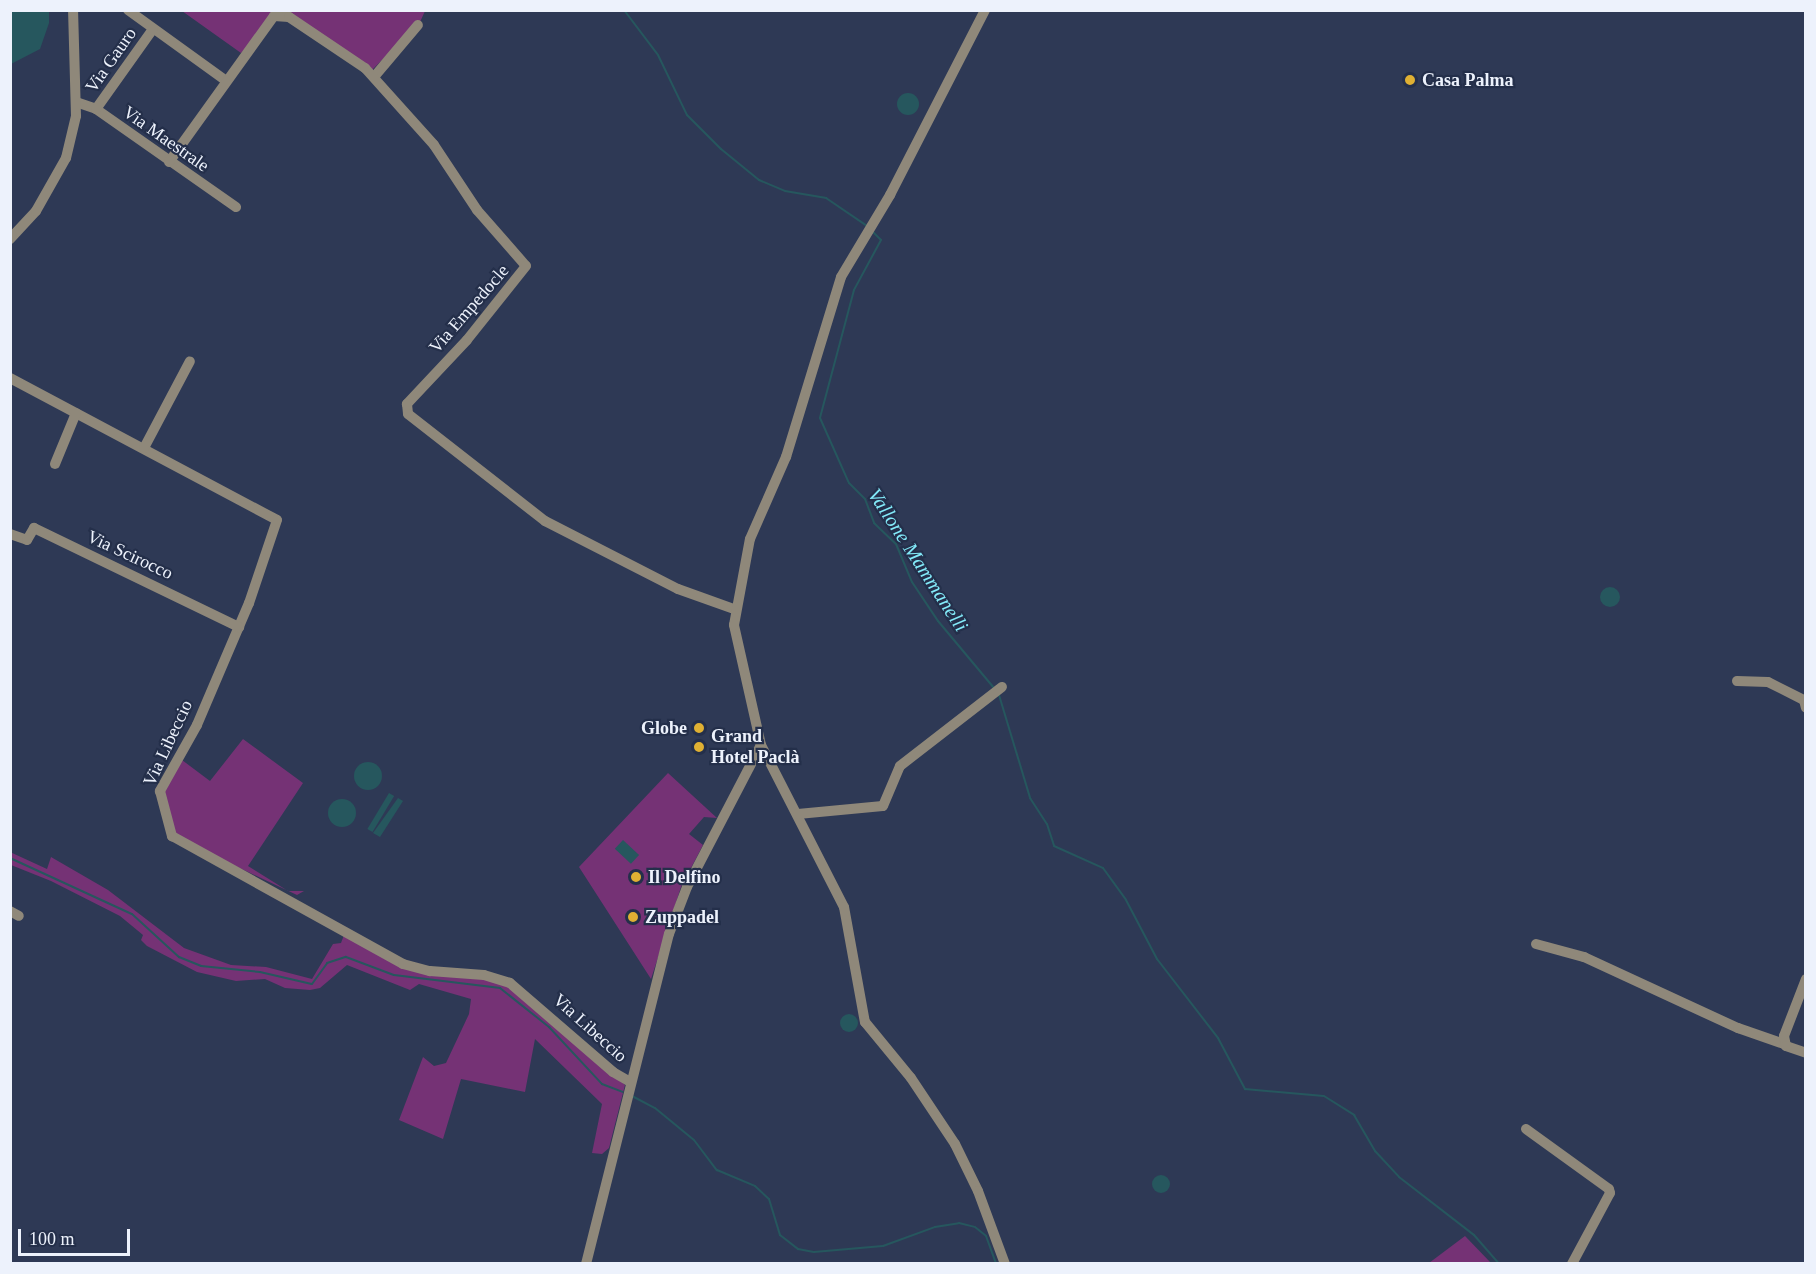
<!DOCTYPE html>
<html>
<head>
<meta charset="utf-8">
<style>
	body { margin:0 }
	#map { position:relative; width:1816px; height:1274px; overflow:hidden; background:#2e3955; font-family:Georgia,serif }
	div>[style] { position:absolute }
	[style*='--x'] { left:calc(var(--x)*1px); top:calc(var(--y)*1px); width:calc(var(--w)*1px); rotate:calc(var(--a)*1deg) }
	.green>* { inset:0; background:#753275 }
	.water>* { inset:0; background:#26575e; transform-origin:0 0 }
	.round { border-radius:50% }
	.stream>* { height:2px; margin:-1px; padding:0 1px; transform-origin:1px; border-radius:1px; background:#26575e }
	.minor>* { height:10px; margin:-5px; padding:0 5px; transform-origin:5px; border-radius:5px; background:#8f887a }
	.dots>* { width:16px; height:16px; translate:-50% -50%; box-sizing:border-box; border:3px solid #242f4a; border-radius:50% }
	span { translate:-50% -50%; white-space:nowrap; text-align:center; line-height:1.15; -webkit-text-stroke:4.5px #242f4a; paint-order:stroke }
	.street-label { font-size:18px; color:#edf2fc }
	.poi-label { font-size:18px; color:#edf2fc; font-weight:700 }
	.left { translate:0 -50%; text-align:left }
	.right { translate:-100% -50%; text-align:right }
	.water-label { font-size:20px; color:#83eaf9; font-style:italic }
	.frame { position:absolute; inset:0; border:12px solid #edf2fc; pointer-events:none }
	.scale { position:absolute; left:18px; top:1229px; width:112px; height:27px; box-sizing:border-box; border:3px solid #edf2fc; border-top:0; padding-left:8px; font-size:18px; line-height:21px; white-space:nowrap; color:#edf2fc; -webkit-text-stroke:4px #242f4a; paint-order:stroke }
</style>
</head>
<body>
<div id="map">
	<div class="green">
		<div style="clip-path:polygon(182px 11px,425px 11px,420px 22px,372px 70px,283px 12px,241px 53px)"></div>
		<div style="clip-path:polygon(243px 739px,303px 783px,248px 866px,288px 891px,304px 891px,297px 895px,178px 839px,165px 806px,165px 786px,182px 760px,210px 781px)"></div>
		<div style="clip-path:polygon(668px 773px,717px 818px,704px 817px,689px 834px,703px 845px,681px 887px,651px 979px,579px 867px)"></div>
		<div style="clip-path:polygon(10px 852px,47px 869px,51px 857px,108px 890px,184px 948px,231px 965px,266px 967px,312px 979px,333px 944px,341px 943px,344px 935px,391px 961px,506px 984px,625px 1085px,609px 1148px,602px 1154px,592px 1153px,602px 1104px,535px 1039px,525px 1092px,461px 1079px,443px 1139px,399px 1120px,423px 1057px,434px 1066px,446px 1063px,469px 1014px,471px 999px,419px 984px,410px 990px,347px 965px,320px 988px,310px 990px,285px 988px,265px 979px,236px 981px,197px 972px,147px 946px,141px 940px,143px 935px,120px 916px,51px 881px,11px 865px)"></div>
		<div style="clip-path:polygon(1465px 1236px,1491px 1263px,1429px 1263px)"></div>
	</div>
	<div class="water">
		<div style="clip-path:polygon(11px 10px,49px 11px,49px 23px,40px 49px,11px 64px)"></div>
		<div class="round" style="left:897px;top:93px;width:22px;height:22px"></div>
		<div class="round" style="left:1600px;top:587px;width:20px;height:20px"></div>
		<div class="round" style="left:354px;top:762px;width:28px;height:28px"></div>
		<div style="left:389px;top:793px;width:6px;height:42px;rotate:31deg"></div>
		<div style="clip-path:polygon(398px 798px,403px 801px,380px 837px,373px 833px)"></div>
		<div class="round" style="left:328px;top:799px;width:28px;height:28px"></div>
		<div style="left:623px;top:840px;width:22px;height:12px;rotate:43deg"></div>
		<div class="round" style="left:840px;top:1014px;width:18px;height:18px"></div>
		<div class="round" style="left:1152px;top:1175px;width:18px;height:18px"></div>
	</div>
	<div class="stream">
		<div style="--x:624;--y:10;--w:56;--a:52.9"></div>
		<div style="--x:658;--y:55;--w:67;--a:64.2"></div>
		<div style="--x:687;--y:115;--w:48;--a:45"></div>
		<div style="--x:721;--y:149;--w:49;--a:39.2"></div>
		<div style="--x:759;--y:180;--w:28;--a:23"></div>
		<div style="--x:785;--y:191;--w:42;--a:9.7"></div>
		<div style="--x:826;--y:198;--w:50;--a:34.3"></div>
		<div style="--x:873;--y:232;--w:11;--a:45"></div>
		<div style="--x:881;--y:240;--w:57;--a:118.4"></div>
		<div style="--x:854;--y:290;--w:132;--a:104.9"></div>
		<div style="--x:820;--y:418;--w:71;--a:66"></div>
		<div style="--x:849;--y:483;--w:23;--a:45"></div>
		<div style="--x:865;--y:499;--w:26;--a:69"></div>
		<div style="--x:874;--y:523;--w:30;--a:44"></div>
		<div style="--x:896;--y:544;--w:41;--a:67.2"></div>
		<div style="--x:912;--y:582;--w:47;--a:56.3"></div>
		<div style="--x:938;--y:621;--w:87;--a:50.1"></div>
		<div style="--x:999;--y:695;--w:108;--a:73.2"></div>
		<div style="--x:1030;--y:798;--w:31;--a:57"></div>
		<div style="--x:1047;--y:824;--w:23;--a:72"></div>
		<div style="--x:1054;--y:846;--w:54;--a:24.2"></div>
		<div style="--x:1103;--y:868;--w:39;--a:54"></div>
		<div style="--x:1126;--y:900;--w:67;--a:62.3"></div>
		<div style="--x:1157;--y:959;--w:100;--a:52.3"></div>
		<div style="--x:1218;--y:1038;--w:58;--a:62.1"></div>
		<div style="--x:1245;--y:1089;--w:79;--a:5.1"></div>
		<div style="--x:1324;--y:1096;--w:36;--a:32"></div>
		<div style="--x:1354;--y:1115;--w:42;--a:59.7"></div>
		<div style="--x:1375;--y:1151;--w:35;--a:47"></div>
		<div style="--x:1399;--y:1177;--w:95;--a:37.7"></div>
		<div style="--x:1474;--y:1235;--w:38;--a:49"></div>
		<div style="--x:10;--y:858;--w:134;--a:24.7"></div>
		<div style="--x:132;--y:914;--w:64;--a:42.5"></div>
		<div style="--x:179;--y:957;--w:24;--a:22"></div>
		<div style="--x:201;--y:966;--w:59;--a:5.8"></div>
		<div style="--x:260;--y:972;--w:53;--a:13"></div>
		<div style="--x:312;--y:984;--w:26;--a:-54"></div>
		<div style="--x:327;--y:963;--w:20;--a:-18"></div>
		<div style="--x:346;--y:957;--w:51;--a:20.6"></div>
		<div style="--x:394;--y:975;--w:107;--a:7"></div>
		<div style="--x:500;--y:988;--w:63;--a:38.5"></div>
		<div style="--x:549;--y:1027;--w:78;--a:47.1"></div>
		<div style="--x:602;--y:1084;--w:22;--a:21"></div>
		<div style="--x:632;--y:1096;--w:26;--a:28"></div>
		<div style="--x:655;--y:1108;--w:50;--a:39.4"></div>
		<div style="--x:694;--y:1140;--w:38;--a:53"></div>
		<div style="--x:717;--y:1170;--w:41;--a:22.8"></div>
		<div style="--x:755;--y:1186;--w:19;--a:43"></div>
		<div style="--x:769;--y:1199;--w:38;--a:73"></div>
		<div style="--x:780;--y:1235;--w:23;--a:38"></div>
		<div style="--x:798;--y:1249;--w:16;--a:11"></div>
		<div style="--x:814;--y:1252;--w:69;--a:-5"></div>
		<div style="--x:883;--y:1246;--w:55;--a:-20.1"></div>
		<div style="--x:935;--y:1227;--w:24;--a:-9"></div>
		<div style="--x:959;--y:1223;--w:16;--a:14"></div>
		<div style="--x:975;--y:1227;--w:14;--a:39"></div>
		<div style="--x:986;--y:1236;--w:30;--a:70"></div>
	</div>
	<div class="minor">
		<div style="--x:128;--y:10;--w:120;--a:35.8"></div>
		<div style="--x:374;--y:77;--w:68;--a:-49.8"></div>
		<div style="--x:76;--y:102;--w:21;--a:19"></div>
		<div style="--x:96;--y:109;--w:171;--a:35"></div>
		<div style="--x:96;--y:109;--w:98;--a:-54.5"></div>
		<div style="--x:169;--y:162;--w:180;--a:-54.3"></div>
		<div style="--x:274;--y:16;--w:15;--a:4"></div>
		<div style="--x:289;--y:17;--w:92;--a:33.9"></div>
		<div style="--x:365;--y:68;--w:103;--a:48.1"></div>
		<div style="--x:434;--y:145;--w:78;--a:56.5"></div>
		<div style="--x:477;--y:210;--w:74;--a:48.8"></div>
		<div style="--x:526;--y:266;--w:95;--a:128.6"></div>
		<div style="--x:467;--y:340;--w:88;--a:133.2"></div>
		<div style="--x:407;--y:404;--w:10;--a:84"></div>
		<div style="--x:408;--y:414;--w:174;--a:38"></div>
		<div style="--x:545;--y:521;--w:149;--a:27.1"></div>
		<div style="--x:678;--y:589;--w:59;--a:19.7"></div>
		<div style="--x:10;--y:239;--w:38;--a:-47"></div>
		<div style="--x:36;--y:211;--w:61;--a:-60.5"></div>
		<div style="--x:66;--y:158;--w:43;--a:-76.6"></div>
		<div style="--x:76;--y:116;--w:106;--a:-91.6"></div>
		<div style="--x:10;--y:378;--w:302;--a:28"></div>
		<div style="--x:277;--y:520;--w:88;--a:108.6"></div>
		<div style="--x:249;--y:603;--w:133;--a:113.1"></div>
		<div style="--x:197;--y:725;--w:76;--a:119.3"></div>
		<div style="--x:160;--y:791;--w:47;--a:75.1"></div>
		<div style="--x:172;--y:836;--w:264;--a:29"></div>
		<div style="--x:403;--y:964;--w:28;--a:15"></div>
		<div style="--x:430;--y:971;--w:54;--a:4.2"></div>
		<div style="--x:484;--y:975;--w:27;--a:17"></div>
		<div style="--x:510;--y:983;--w:136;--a:40.8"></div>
		<div style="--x:613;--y:1072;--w:20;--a:30"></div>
		<div style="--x:144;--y:448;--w:98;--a:-62.1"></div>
		<div style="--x:55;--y:464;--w:55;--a:-67.6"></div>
		<div style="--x:10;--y:534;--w:18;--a:19"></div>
		<div style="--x:27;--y:540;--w:14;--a:-60"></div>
		<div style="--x:34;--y:528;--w:228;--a:25.8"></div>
		<div style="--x:1737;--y:681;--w:31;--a:2"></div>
		<div style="--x:1768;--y:682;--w:40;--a:26.6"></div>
		<div style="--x:1804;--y:700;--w:8;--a:76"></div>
		<div style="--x:761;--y:745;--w:182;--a:62.9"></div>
		<div style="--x:844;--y:907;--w:117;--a:79.7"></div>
		<div style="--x:865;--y:1022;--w:72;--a:50.6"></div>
		<div style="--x:911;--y:1078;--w:79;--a:56.3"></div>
		<div style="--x:955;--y:1144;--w:52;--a:63.9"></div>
		<div style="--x:978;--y:1191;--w:78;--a:69.7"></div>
		<div style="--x:798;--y:814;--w:85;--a:-5.4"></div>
		<div style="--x:883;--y:806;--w:43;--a:-67"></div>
		<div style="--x:900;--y:766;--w:129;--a:-37.8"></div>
		<div style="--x:10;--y:911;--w:10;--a:29"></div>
		<div style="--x:1536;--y:944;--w:50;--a:15.2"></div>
		<div style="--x:1584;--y:957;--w:170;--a:24.8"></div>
		<div style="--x:1738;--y:1028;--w:49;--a:19.2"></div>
		<div style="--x:1806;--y:979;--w:61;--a:111.1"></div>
		<div style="--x:1784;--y:1036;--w:10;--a:79"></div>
		<div style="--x:1786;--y:1046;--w:21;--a:19"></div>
		<div style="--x:1526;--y:1129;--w:102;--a:35.9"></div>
		<div style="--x:1609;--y:1189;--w:4;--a:76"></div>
		<div style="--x:1610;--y:1193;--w:81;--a:118.2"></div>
		<div style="--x:586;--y:1264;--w:340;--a:-75.9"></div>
		<div style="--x:669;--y:934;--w:50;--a:-69"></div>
		<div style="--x:687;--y:887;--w:160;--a:-62.5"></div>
		<div style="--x:761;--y:745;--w:123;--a:-102.7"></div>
		<div style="--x:734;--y:625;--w:87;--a:-79.5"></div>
		<div style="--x:750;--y:539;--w:90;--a:-66.3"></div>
		<div style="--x:786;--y:457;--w:188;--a:-73"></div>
		<div style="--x:841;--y:277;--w:96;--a:-59.1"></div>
		<div style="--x:890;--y:195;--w:208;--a:-62.8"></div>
	</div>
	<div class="dots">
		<div style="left:1410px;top:80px;background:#dfb033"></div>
		<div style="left:699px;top:728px;background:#dfb033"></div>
		<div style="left:699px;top:747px;background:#dfb033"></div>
		<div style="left:636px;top:877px;background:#dfb033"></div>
		<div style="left:633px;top:917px;background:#dfb033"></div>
	</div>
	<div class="street-label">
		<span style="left:111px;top:60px;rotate:-55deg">Via Gauro</span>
		<span style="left:166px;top:139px;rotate:35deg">Via Maestrale</span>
		<span style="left:469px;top:309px;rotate:-49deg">Via Empedocle</span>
		<span style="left:130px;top:555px;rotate:25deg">Via Scirocco</span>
		<span style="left:168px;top:743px;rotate:-65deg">Via Libeccio</span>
		<span style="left:590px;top:1028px;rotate:42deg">Via Libeccio</span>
	</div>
	<div class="poi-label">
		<span class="left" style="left:1422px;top:80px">Casa Palma</span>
		<span class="right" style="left:687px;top:728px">Globe</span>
		<span class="left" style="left:711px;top:747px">Grand<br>Hotel Paclà</span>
		<span class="left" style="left:648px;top:877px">Il Delfino</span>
		<span class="left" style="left:645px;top:917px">Zuppadel</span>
	</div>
	<div class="water-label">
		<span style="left:918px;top:560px;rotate:57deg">Vallone Mammanelli</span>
	</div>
	<div class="frame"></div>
	<div class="scale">100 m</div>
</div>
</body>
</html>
